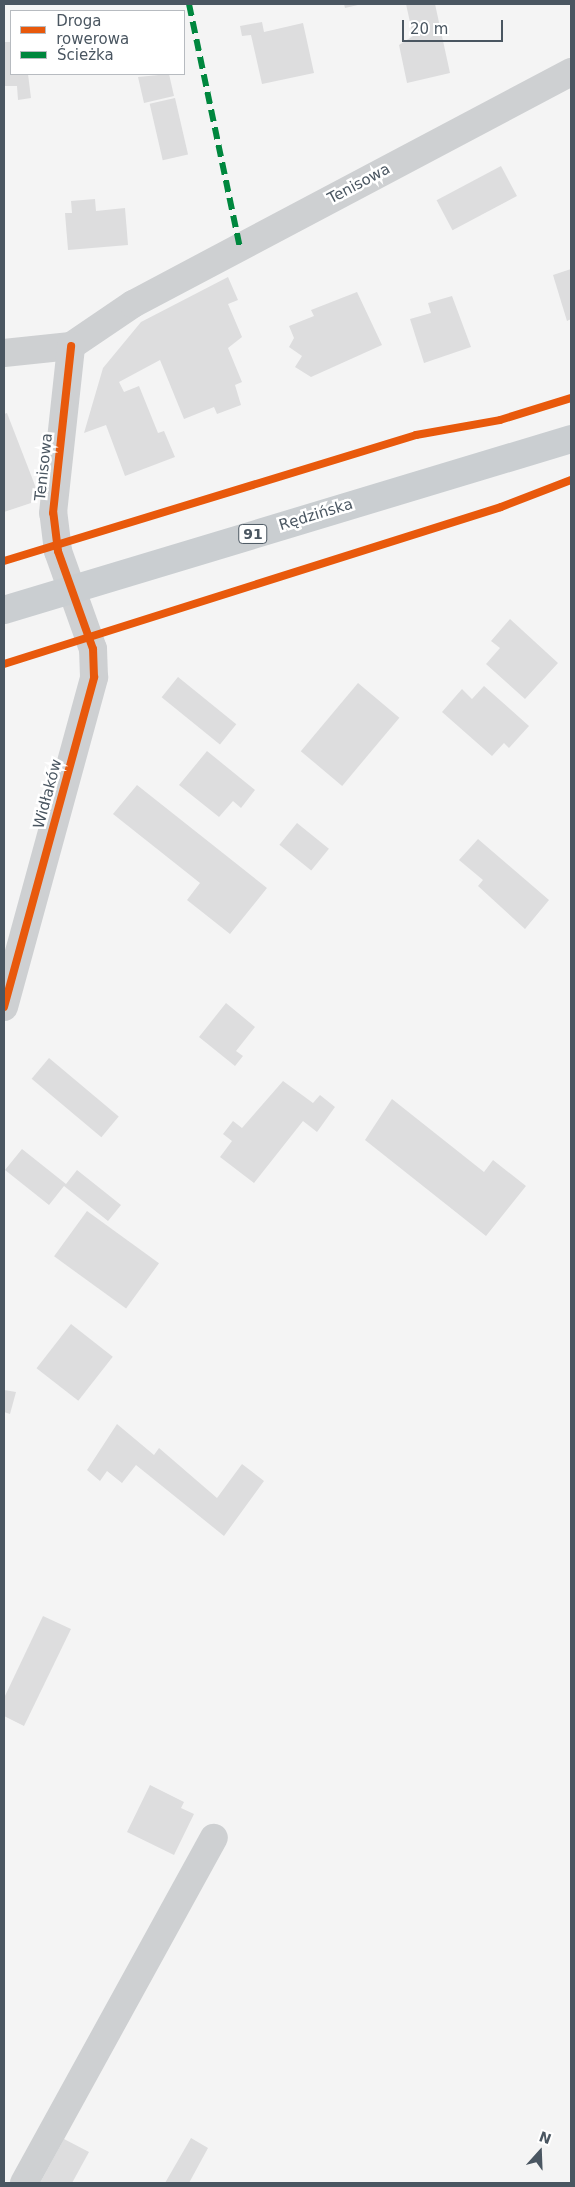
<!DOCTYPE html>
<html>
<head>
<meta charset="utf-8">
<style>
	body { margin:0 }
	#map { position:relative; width:575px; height:2187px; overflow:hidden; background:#f4f4f4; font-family:"DejaVu Sans",sans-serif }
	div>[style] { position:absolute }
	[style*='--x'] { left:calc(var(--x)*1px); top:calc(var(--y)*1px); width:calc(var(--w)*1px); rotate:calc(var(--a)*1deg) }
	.building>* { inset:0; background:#ddddde; transform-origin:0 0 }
	.minor>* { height:28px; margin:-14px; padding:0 14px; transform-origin:14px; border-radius:14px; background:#ced0d2 }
	.major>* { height:28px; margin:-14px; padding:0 14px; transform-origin:14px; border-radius:14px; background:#caced1 }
	.quiet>* { height:6px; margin-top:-3px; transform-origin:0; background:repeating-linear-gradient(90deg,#00873e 0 12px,transparent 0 18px) }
	.cycleway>* { height:8px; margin:-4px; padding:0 4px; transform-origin:4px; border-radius:4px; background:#e8590c }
	span { translate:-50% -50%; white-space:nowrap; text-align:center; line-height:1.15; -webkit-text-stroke:5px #fff; paint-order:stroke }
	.shield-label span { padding:1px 4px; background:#fff; border:1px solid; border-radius:4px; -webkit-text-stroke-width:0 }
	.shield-label { font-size:14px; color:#4a5661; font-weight:700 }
	.street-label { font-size:15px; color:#4a5661 }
	.frame { position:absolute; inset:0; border:5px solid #4a5661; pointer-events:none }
	.legend { position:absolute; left:10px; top:10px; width:175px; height:65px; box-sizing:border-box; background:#fff; border:1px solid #b7bbc0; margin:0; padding:6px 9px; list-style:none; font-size:15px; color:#4a5661 }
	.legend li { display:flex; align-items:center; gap:10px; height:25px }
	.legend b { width:25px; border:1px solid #b7bbc0 }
	.north { position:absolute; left:515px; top:2127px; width:50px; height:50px; -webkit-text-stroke:4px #fff; paint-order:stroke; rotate:20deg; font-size:14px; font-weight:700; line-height:20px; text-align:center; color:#4a5661 }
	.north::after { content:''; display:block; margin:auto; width:18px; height:22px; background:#4a5661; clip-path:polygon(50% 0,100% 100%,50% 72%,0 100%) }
	.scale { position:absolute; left:402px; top:20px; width:101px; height:22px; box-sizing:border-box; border:2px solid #4a5661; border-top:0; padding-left:6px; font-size:15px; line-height:18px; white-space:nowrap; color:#4a5661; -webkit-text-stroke:4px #fff; paint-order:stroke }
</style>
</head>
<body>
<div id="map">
	<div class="building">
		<div style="clip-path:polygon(344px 4px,358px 4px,358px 5px,345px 8px)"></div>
		<div style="clip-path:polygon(406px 4px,435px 4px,450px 73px,407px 83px,399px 45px,413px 36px)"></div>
		<div style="clip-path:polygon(262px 22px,264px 32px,303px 23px,314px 73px,262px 84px,251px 35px,242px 36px,240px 26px)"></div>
		<div style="clip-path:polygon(4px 42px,11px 42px,11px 74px,28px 74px,31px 98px,18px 100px,17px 86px,4px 86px)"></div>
		<div style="clip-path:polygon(169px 74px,174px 96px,144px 103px,138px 77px)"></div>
		<div style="left:175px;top:98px;width:58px;height:26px;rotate:77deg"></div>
		<div style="left:501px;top:166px;width:34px;height:73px;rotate:62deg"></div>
		<div style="clip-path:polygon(95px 199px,96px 211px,125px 208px,128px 245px,68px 250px,65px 213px,72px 213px,71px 201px)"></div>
		<div style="clip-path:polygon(571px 269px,571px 319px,567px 321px,553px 275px)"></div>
		<div style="clip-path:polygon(228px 277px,238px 300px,228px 304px,242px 337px,228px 348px,242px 382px,235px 385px,241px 405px,217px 414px,214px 407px,184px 419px,160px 360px,119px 382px,124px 392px,139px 386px,158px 433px,164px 431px,175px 457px,125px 476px,106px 425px,84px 433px,103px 368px,141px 322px)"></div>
		<div style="clip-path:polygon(357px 292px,382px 345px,311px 377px,295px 367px,302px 356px,289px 347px,294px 338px,289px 326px,314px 316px,311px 310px)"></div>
		<div style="clip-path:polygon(452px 296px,471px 347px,424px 363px,410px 319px,431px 313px,428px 303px)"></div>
		<div style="clip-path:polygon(7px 413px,36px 488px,31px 503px,4px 512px,4px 414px)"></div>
		<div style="clip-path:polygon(510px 619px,558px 663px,525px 699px,486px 664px,500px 648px,491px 641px)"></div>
		<div style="left:178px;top:677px;width:75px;height:26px;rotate:39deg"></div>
		<div style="left:358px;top:683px;width:54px;height:89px;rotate:40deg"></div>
		<div style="clip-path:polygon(484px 686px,529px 726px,509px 748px,504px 743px,492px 756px,442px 712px,462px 689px,472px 699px)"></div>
		<div style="clip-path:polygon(207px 751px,255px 790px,241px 808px,233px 801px,219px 817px,179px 785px)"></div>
		<div style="clip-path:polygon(137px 785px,267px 888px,230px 934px,187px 900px,200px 883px,113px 814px)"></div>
		<div style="left:297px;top:823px;width:41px;height:28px;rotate:39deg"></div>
		<div style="clip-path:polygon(478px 839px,549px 900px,525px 929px,478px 886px,483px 880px,459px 860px)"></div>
		<div style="clip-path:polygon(226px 1003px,255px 1027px,236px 1051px,243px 1056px,235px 1066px,199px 1037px)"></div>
		<div style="left:49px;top:1058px;width:91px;height:27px;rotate:40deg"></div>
		<div style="clip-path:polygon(283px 1081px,313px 1103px,320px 1095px,335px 1107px,317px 1132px,303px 1121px,254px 1183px,220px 1157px,232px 1141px,223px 1134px,233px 1121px,242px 1128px)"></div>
		<div style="clip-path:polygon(392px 1099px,484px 1172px,493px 1160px,526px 1186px,486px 1236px,365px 1140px)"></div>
		<div style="clip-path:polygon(22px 1149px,66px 1184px,77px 1170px,121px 1205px,108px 1221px,64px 1186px,49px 1205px,5px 1170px)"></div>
		<div style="left:87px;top:1211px;width:89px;height:56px;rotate:36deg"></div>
		<div style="left:71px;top:1324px;width:53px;height:56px;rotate:38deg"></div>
		<div style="clip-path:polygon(4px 1390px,16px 1392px,10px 1414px,4px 1412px)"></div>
		<div style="clip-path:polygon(117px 1424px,154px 1455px,159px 1448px,217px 1498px,242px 1464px,264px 1481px,224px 1536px,136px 1465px,122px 1483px,107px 1471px,100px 1481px,87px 1470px)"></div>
		<div style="clip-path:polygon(43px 1616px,71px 1629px,24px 1726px,4px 1716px,4px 1698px)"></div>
		<div style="clip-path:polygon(150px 1785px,184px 1802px,181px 1808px,194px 1814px,174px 1855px,127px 1832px)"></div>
		<div style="clip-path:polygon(191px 2138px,208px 2148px,189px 2183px,165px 2183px)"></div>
		<div style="clip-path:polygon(64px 2139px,89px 2152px,72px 2183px,40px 2183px)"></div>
	</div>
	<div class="minor">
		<div style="--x:4;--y:353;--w:67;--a:-6"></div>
		<div style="--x:71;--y:346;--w:75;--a:-34.1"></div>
		<div style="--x:133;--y:304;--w:496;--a:-27.9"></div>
		<div style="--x:4;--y:1007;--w:342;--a:-74.7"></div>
		<div style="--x:94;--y:677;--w:28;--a:-92"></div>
		<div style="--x:93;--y:649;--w:104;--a:-109.7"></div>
		<div style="--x:58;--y:551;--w:38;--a:-97"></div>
		<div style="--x:53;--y:513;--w:168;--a:-83.8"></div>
		<div style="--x:24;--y:2183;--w:394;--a:-61.2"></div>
	</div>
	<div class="major">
		<div style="--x:4;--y:610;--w:592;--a:-16.78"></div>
	</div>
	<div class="quiet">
		<div style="--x:189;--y:4;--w:249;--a:78.2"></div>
	</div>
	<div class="cycleway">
		<div style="--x:4;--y:561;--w:431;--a:-17"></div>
		<div style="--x:416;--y:435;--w:85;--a:-10.1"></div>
		<div style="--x:500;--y:420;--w:74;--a:-17.2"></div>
		<div style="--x:4;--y:664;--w:521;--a:-17.53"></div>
		<div style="--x:501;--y:507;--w:75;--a:-21.1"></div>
		<div style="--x:4;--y:1007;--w:342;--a:-74.7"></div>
		<div style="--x:94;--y:677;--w:28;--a:-92"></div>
		<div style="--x:93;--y:649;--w:104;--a:-109.7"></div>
		<div style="--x:58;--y:551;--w:38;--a:-97"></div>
		<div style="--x:53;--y:513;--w:168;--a:-83.8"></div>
	</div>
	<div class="shield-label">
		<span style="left:253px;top:534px">91</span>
	</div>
	<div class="street-label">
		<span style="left:359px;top:184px;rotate:-28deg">Tenisowa</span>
		<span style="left:44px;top:467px;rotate:-84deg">Tenisowa</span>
		<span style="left:316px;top:515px;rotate:-17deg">Rędzińska</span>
		<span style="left:48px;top:794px;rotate:-75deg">Widłaków</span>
	</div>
	<div class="frame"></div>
	<ul class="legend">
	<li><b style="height:6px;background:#e8590c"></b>Droga rowerowa</li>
	<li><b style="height:6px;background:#00873e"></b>Ścieżka</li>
	</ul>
	<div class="north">N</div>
	<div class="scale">20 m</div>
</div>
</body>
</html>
